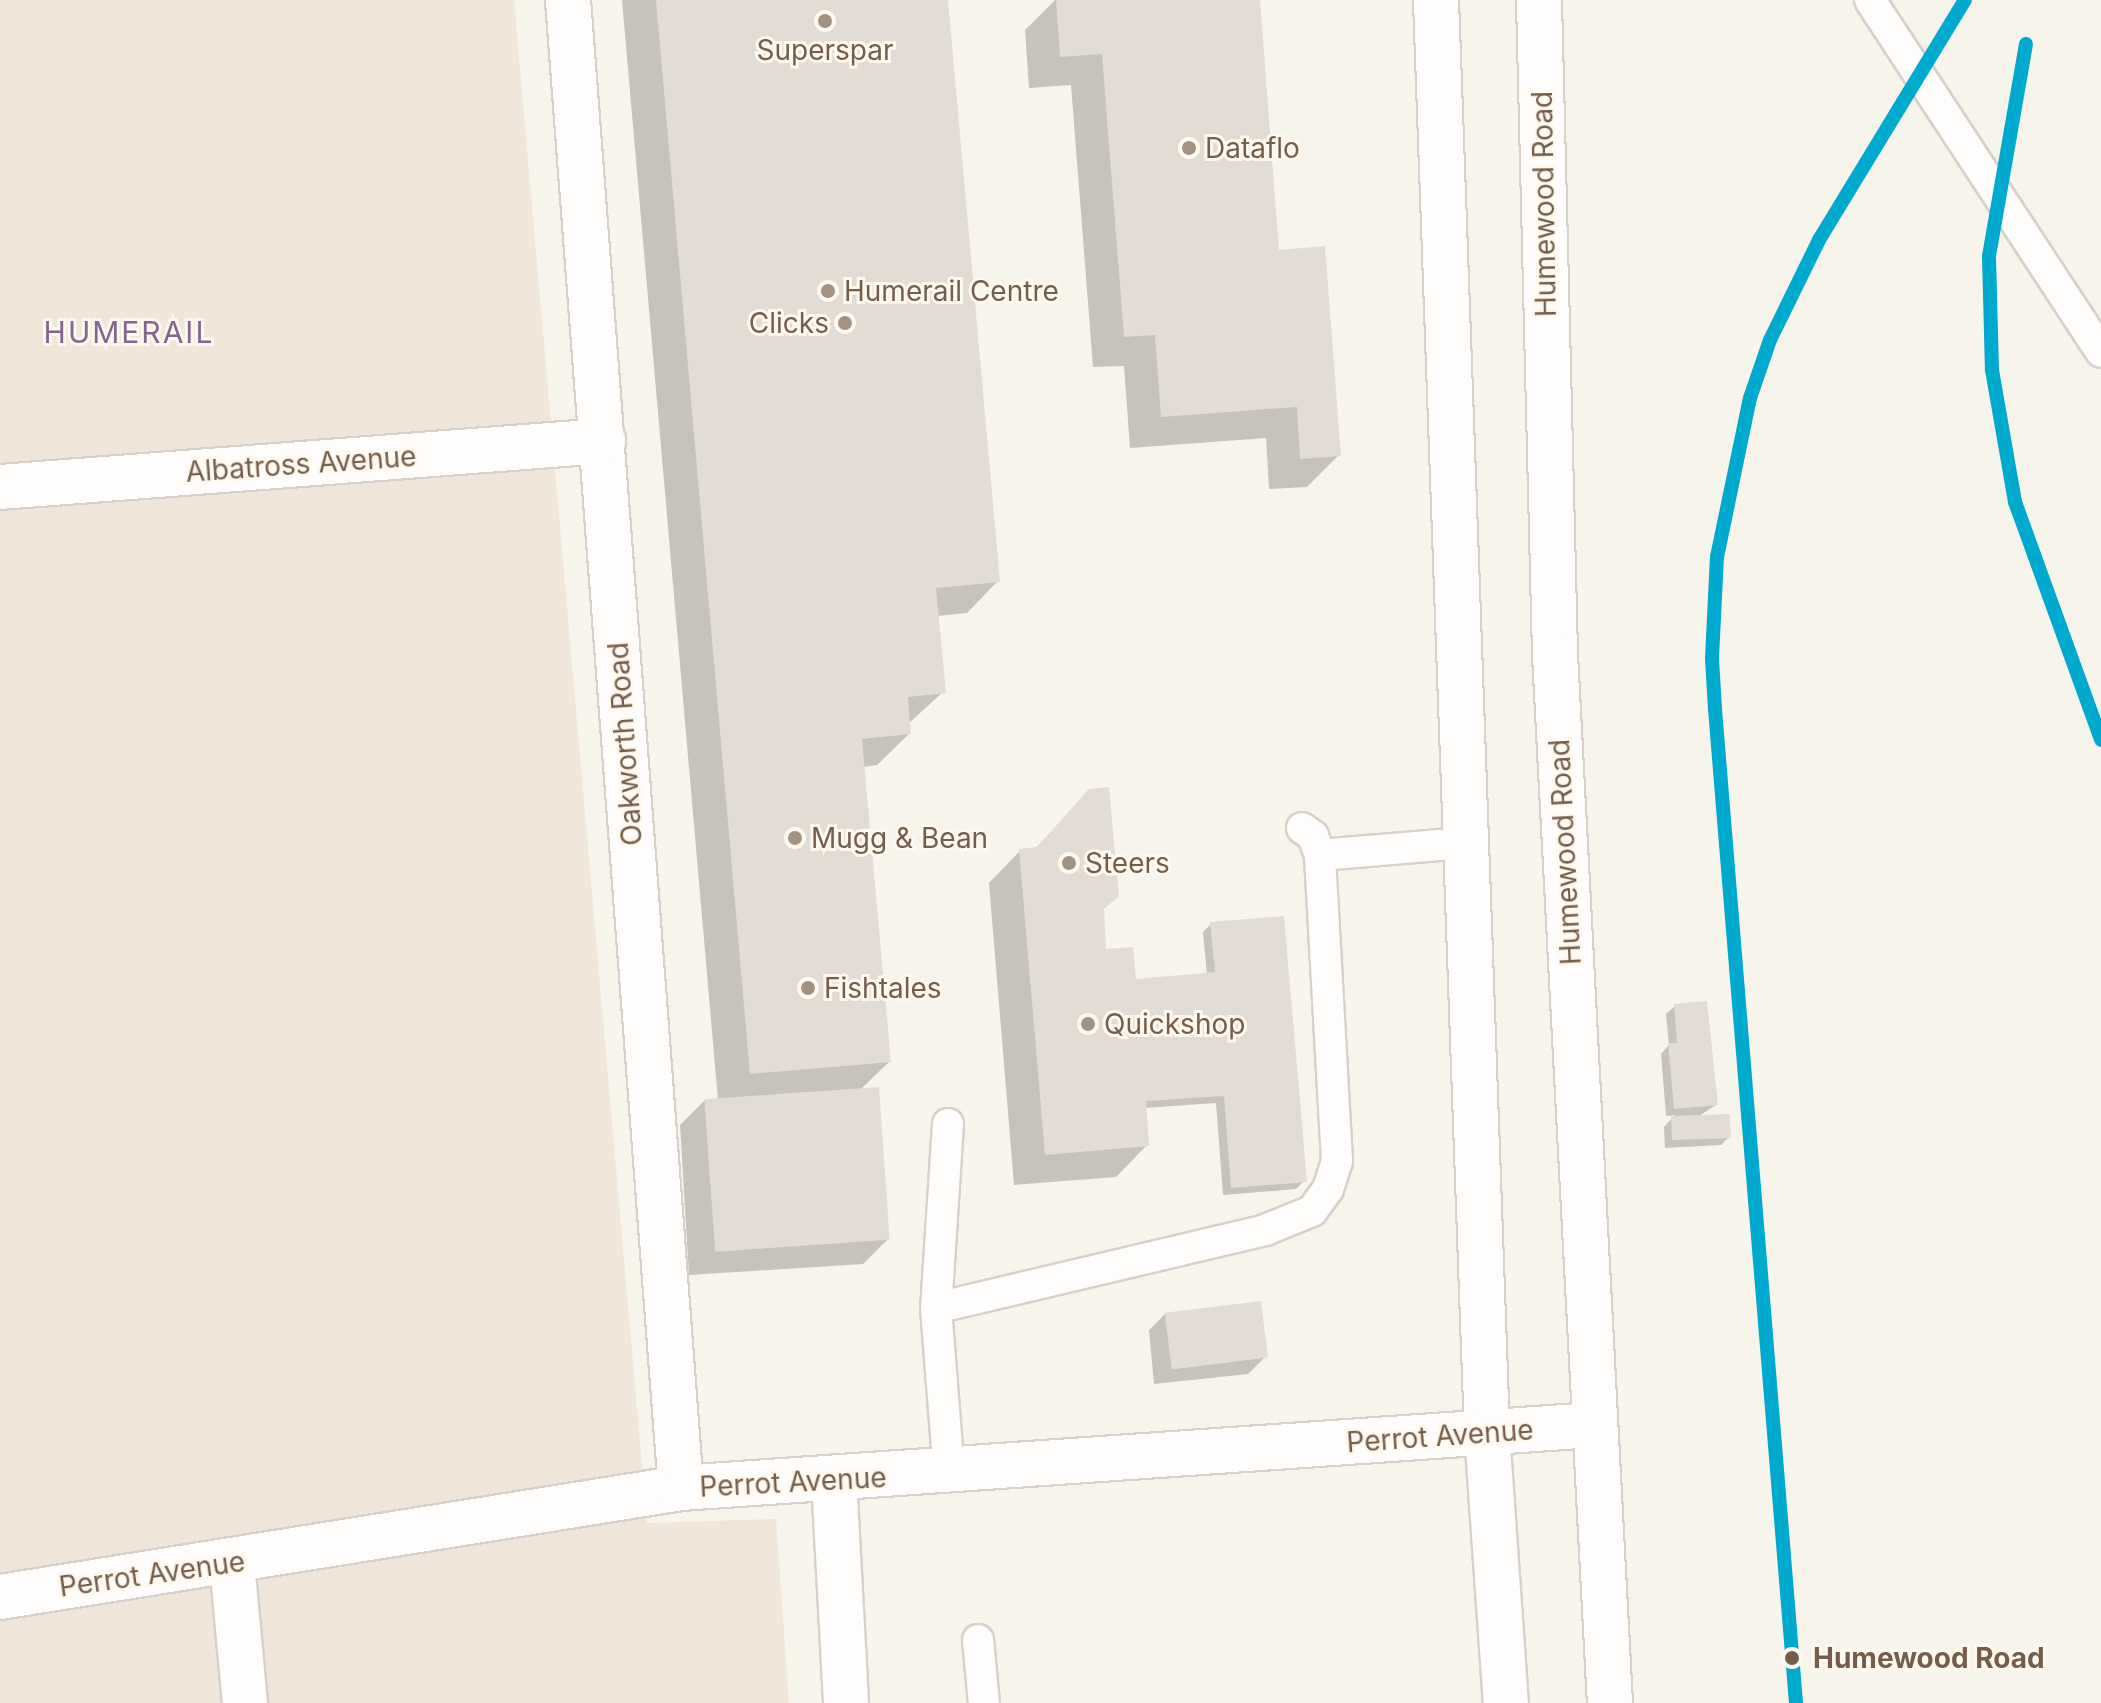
<!DOCTYPE html>
<html>
<head>
<meta charset="utf-8">
<style>
	body { margin:0 }
	#map { position:relative; width:2101px; height:1703px; overflow:hidden; background:#f7f4ec; font-family:Inter,sans-serif }
	div>[style] { position:absolute }
	[style*='--x'] { left:calc(var(--x)*1px); top:calc(var(--y)*1px); width:calc(var(--w)*1px); rotate:calc(var(--a)*1deg) }
	.residential>* { inset:0; background:#f0e7da }
	.shadow>* { inset:0; background:#0003 }
	.building>* { inset:0; background:#e3dcd4; transform-origin:0 0 }
	.roads { filter:drop-shadow(2px 0 #d6d1ca) drop-shadow(-2px 0 #d6d1ca) drop-shadow(0 2px #d6d1ca) drop-shadow(0 -2px #d6d1ca) }
	.lane>* { height:30px; margin:-15px; padding:0 15px; transform-origin:15px; border-radius:15px; background:#fefdfc }
	.street>* { height:44px; margin:-22px; padding:0 22px; transform-origin:22px; border-radius:22px; background:#fefdfc }
	.secondary>* { height:44px; margin:-22px; padding:0 22px; transform-origin:22px; border-radius:22px; background:#fefdfc }
	.rail>* { height:9px; margin-top:-4.5px; transform-origin:0; background:repeating-linear-gradient(90deg,#fef9ee 0 18px,#e5e2e5 0 36px); box-sizing:border-box; border-block:2px solid #e5e2e5 }
	.rail-1>* { height:14px; margin:-7px; padding:0 7px; transform-origin:7px; border-radius:7px; background:#00a9ce }
	.dots>* { width:22px; height:22px; translate:-50% -50%; box-sizing:border-box; border:4px solid #fef9ee; border-radius:50% }
	span { translate:-50% -50%; white-space:nowrap; text-align:center; line-height:1.15; -webkit-text-stroke:6px #fef9ee; paint-order:stroke }
	.poi-label { font-size:28px; color:#755d4c }
	.left { translate:0 -50%; text-align:left }
	.right { translate:-100% -50%; text-align:right }
	.street-label { font-size:28px; color:#755d4c }
	.stop-label { font-size:28px; color:#755d4c; font-weight:700 }
	.neighbourhood-label { font-size:30px; color:#846591; letter-spacing:2px }
</style>
</head>
<body>
<div id="map">
	<div class="residential">
		<div style="clip-path:polygon(0 0,514px 0,647px 1523px,776px 1519px,789px 1703px,0 1703px)"></div>
	</div>
	<div class="shadow">
		<div style="clip-path:polygon(622px 0,946px 0,998px 581px,967px 613px,937px 616px,943px 692px,908px 724px,909px 734px,877px 765px,863px 767px,889px 1062px,860px 1090px,888px 1239px,863px 1264px,689px 1275px,680px 1125px,705px 1100px,718px 1100px)"></div>
		<div style="clip-path:polygon(1055px 0,1258px 0,1277px 252px,1339px 455px,1307px 487px,1269px 489px,1266px 438px,1130px 448px,1124px 366px,1093px 367px,1071px 85px,1029px 88px,1025px 30px)"></div>
		<div style="clip-path:polygon(1090px 791px,1117px 896px,1102px 911px,1105px 951px,1134px 983px,1207px 975px,1203px 932px,1211px 924px,1304px 1181px,1296px 1189px,1223px 1195px,1216px 1103px,1144px 1108px,1147px 1145px,1116px 1177px,1014px 1185px,989px 883px,1020px 851px,1034px 850px)"></div>
		<div style="clip-path:polygon(1675px 1006px,1716px 1105px,1696px 1118px,1729px 1137px,1721px 1145px,1665px 1148px,1664px 1127px,1675px 1115px,1666px 1116px,1661px 1054px,1669px 1045px,1666px 1014px)"></div>
		<div style="clip-path:polygon(1166px 1313px,1265px 1357px,1248px 1374px,1154px 1384px,1149px 1330px)"></div>
	</div>
	<div class="building">
		<div style="clip-path:polygon(656px 0,948px 0,1000px 582px,936px 588px,946px 693px,908px 697px,911px 734px,862px 739px,891px 1062px,750px 1074px)"></div>
		<div style="clip-path:polygon(1056px 0,1260px 0,1279px 250px,1325px 246px,1341px 456px,1300px 459px,1297px 407px,1161px 417px,1155px 335px,1124px 337px,1102px 54px,1060px 57px)"></div>
		<div style="clip-path:polygon(1109px 787px,1119px 897px,1104px 908px,1106px 949px,1133px 947px,1136px 979px,1215px 972px,1210px 922px,1284px 916px,1307px 1182px,1231px 1188px,1224px 1096px,1146px 1101px,1149px 1146px,1045px 1155px,1019px 849px,1037px 847px,1089px 789px)"></div>
		<div style="clip-path:polygon(1707px 1001px,1718px 1105px,1674px 1109px,1668px 1043px,1677px 1043px,1674px 1004px)"></div>
		<div style="left:879px;top:1087px;width:153px;height:175px;rotate:86deg"></div>
		<div style="left:1730px;top:1114px;width:24px;height:59px;rotate:88deg"></div>
		<div style="left:1261px;top:1301px;width:57px;height:97px;rotate:83deg"></div>
	</div>
	<div class="roads">
		<div class="lane">
			<div style="--x:1870;--y:0;--w:421;--a:56.7"></div>
			<div style="--x:1302;--y:828;--w:14;--a:36"></div>
			<div style="--x:1313;--y:836;--w:20;--a:70"></div>
			<div style="--x:948;--y:1124;--w:184;--a:93.7"></div>
			<div style="--x:936;--y:1308;--w:165;--a:85.5"></div>
			<div style="--x:936;--y:1308;--w:338;--a:-13.3"></div>
			<div style="--x:1265;--y:1230;--w:51;--a:-22"></div>
			<div style="--x:1312;--y:1211;--w:27;--a:-54"></div>
			<div style="--x:1328;--y:1189;--w:29;--a:-72"></div>
			<div style="--x:1337;--y:1161;--w:306;--a:-93.2"></div>
			<div style="--x:1320;--y:855;--w:144;--a:-4.8"></div>
			<div style="--x:978;--y:1640;--w:63;--a:84.6"></div>
		</div>
		<div class="street">
			<div style="--x:568;--y:0;--w:1492;--a:85.66"></div>
			<div style="--x:0;--y:487;--w:605;--a:-4.36"></div>
			<div style="--x:834;--y:1480;--w:223;--a:86.9"></div>
			<div style="--x:232;--y:1563;--w:141;--a:84.7"></div>
			<div style="--x:0;--y:1597;--w:690;--a:-9.09"></div>
			<div style="--x:681;--y:1488;--w:914;--a:-3.95"></div>
		</div>
		<div class="secondary">
			<div style="--x:1436;--y:0;--w:1434;--a:87.96"></div>
			<div style="--x:1487;--y:1433;--w:271;--a:86"></div>
			<div style="--x:1539;--y:0;--w:655;--a:88.6"></div>
			<div style="--x:1555;--y:655;--w:1049;--a:87"></div>
		</div>
	</div>
	<div class="rail">
		<div style="--x:2026;--y:44;--w:216;--a:99.9"></div>
		<div style="--x:1989;--y:257;--w:113;--a:88.5"></div>
		<div style="--x:1992;--y:370;--w:134;--a:80.1"></div>
		<div style="--x:2015;--y:502;--w:253;--a:70.1"></div>
	</div>
	<div class="rail-1">
		<div style="--x:2026;--y:44;--w:216;--a:99.9"></div>
		<div style="--x:1989;--y:257;--w:113;--a:88.5"></div>
		<div style="--x:1992;--y:370;--w:134;--a:80.1"></div>
		<div style="--x:2015;--y:502;--w:253;--a:70.1"></div>
		<div style="--x:1796;--y:1703;--w:997;--a:-94.66"></div>
		<div style="--x:1715;--y:709;--w:51;--a:-93.4"></div>
		<div style="--x:1712;--y:658;--w:101;--a:-87.2"></div>
		<div style="--x:1717;--y:557;--w:162;--a:-78.3"></div>
		<div style="--x:1750;--y:398;--w:61;--a:-71"></div>
		<div style="--x:1770;--y:340;--w:111;--a:-63.9"></div>
		<div style="--x:1819;--y:240;--w:281;--a:-58.7"></div>
	</div>
	<div class="dots">
		<div style="left:825px;top:21px;background:#a29284"></div>
		<div style="left:1189px;top:148px;background:#a29284"></div>
		<div style="left:828px;top:291px;background:#a29284"></div>
		<div style="left:845px;top:323px;background:#a29284"></div>
		<div style="left:795px;top:838px;background:#a29284"></div>
		<div style="left:1069px;top:863px;background:#a29284"></div>
		<div style="left:808px;top:988px;background:#a29284"></div>
		<div style="left:1088px;top:1024px;background:#a29284"></div>
		<div style="left:1792px;top:1658px;background:#755d4c"></div>
	</div>
	<div class="poi-label">
		<span style="left:825px;top:50px">Superspar</span>
		<span class="left" style="left:1205px;top:148px">Dataflo</span>
		<span class="left" style="left:844px;top:291px">Humerail Centre</span>
		<span class="right" style="left:829px;top:323px">Clicks</span>
		<span class="left" style="left:811px;top:838px">Mugg &amp; Bean</span>
		<span class="left" style="left:1085px;top:863px">Steers</span>
		<span class="left" style="left:824px;top:988px">Fishtales</span>
		<span class="left" style="left:1104px;top:1024px">Quickshop</span>
	</div>
	<div class="street-label">
		<span style="left:1544px;top:204px;rotate:-91deg">Humewood Road</span>
		<span style="left:301px;top:464px;rotate:-4deg">Albatross Avenue</span>
		<span style="left:625px;top:744px;rotate:-94deg">Oakworth Road</span>
		<span style="left:1565px;top:852px;rotate:-93deg">Humewood Road</span>
		<span style="left:1440px;top:1436px;rotate:-4deg">Perrot Avenue</span>
		<span style="left:793px;top:1482px;rotate:-3deg">Perrot Avenue</span>
		<span style="left:152px;top:1574px;rotate:-8deg">Perrot Avenue</span>
	</div>
	<div class="stop-label">
		<span class="left" style="left:1813px;top:1658px">Humewood Road</span>
	</div>
	<div class="neighbourhood-label">
		<span style="left:129px;top:332px">HUMERAIL</span>
	</div>
</div>
</body>
</html>
